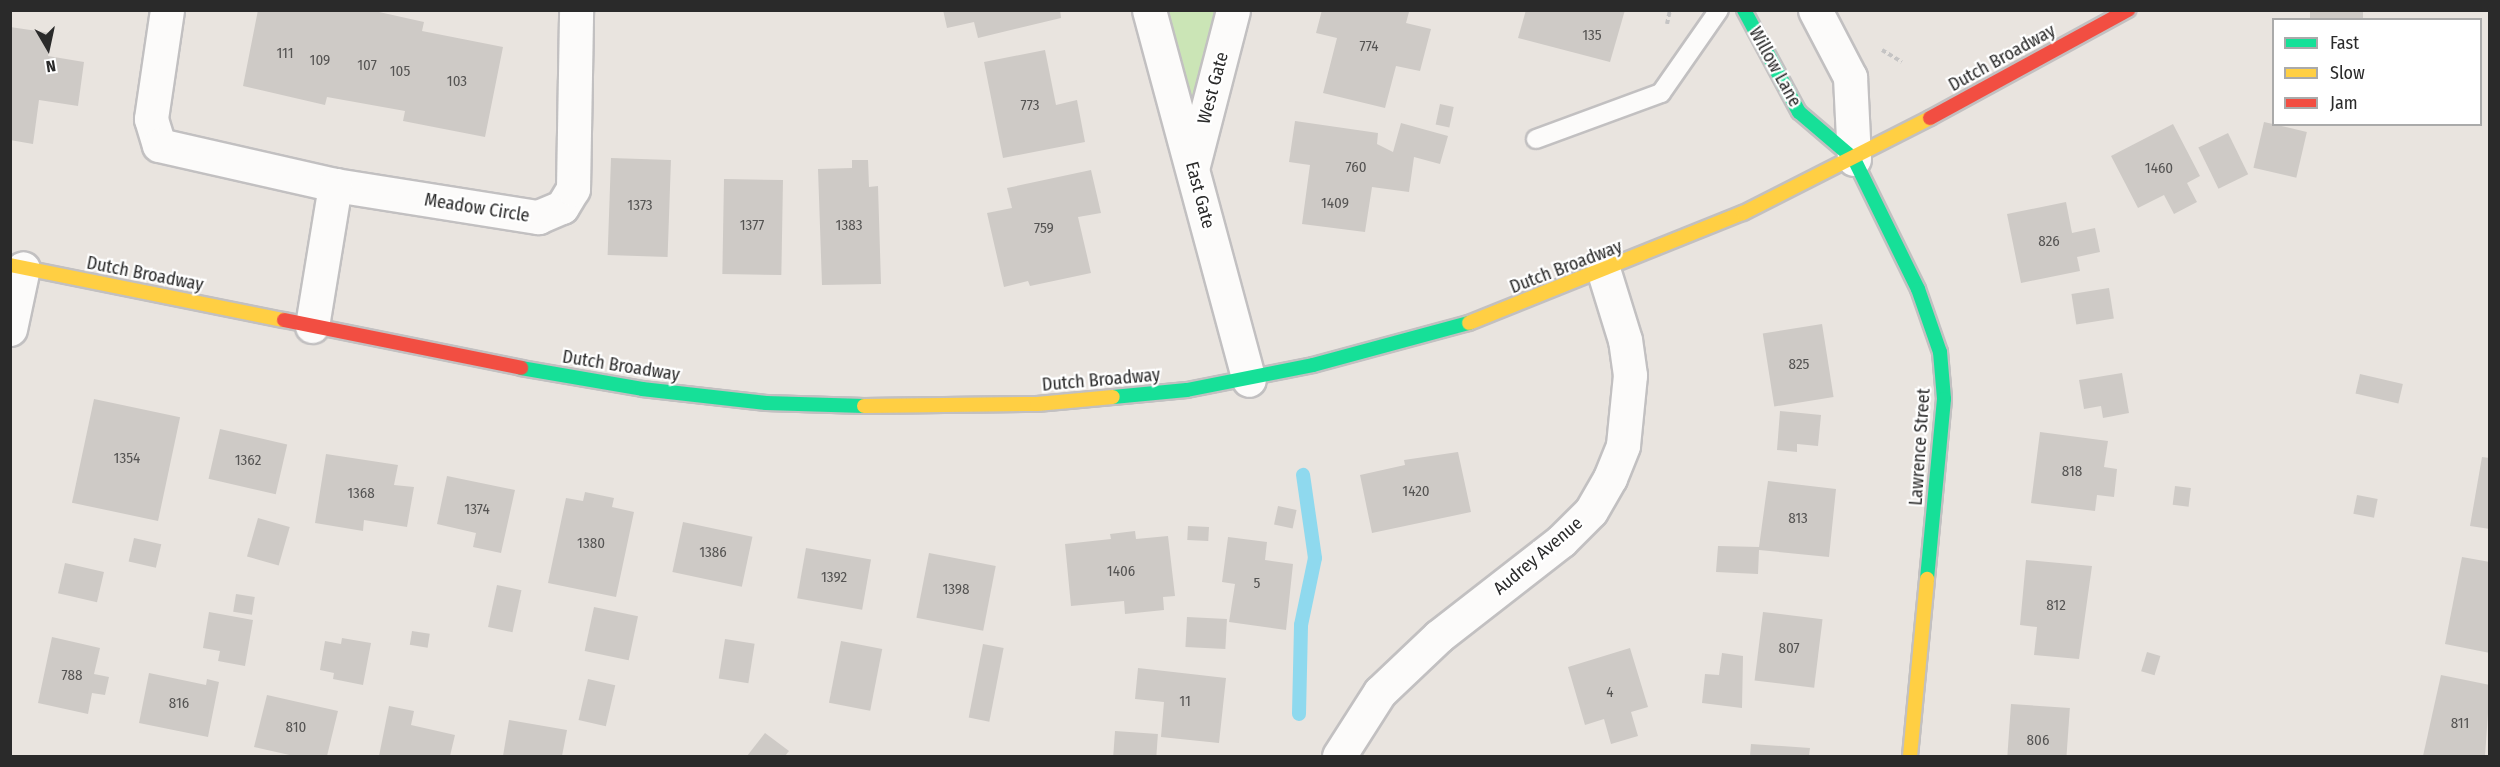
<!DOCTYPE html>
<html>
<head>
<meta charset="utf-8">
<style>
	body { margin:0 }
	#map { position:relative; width:2500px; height:767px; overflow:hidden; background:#e9e4df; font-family:"Fira Sans Condensed",sans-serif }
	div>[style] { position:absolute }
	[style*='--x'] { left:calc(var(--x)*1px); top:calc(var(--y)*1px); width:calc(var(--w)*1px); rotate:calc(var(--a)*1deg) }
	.green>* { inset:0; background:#cbe5b6 }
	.stream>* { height:14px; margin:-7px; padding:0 7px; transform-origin:7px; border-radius:7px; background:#8fd9ee }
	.building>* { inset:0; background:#cecac6; transform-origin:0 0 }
	.path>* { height:4px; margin-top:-2px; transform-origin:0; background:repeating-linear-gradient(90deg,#c5c4c4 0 4.5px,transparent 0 7.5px) }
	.roads { filter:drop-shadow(2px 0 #c2c0c1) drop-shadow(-2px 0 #c2c0c1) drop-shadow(0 2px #c2c0c1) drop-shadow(0 -2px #c2c0c1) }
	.lane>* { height:18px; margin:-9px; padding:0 9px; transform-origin:9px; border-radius:9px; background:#fcfbfa }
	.street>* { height:33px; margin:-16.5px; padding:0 16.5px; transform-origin:16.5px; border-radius:16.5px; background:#fcfbfa }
	.fast>* { height:14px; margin:-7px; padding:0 7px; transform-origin:7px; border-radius:7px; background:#16e098 }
	.slow>* { height:14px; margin:-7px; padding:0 7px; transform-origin:7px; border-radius:7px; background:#ffcf43 }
	.jam>* { height:14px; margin:-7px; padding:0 7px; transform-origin:7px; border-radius:7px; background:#f24e42 }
	span { translate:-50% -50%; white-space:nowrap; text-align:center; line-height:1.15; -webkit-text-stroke:4.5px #fff; paint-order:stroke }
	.number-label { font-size:15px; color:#555453 }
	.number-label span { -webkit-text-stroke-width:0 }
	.street-label { font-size:18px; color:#2a2a2a }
	.frame { position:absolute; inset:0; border:12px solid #2a2a2a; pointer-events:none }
	.legend { position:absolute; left:2272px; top:18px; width:210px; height:108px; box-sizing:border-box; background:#fff; border:2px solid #aaa; margin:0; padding:8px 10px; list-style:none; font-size:18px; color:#2a2a2a }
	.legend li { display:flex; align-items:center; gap:12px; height:30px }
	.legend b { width:30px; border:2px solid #aaa }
	.north { position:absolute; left:18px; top:18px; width:60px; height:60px; -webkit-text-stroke:4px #fff; paint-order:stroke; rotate:171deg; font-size:16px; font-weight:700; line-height:24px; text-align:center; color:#2a2a2a }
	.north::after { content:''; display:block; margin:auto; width:21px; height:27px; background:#2a2a2a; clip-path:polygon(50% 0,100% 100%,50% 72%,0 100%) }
</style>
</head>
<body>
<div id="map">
	<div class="green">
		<div style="clip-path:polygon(1163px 11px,1218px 11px,1189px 123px)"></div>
	</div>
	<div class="stream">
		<div style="--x:1299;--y:714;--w:89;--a:-88.7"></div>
		<div style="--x:1301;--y:625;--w:68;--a:-78.2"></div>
		<div style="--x:1315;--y:558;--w:84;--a:-98.2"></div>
	</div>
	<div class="building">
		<div style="clip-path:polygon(258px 10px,370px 10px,424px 22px,422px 31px,503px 47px,485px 137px,403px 121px,405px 111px,327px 97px,325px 105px,243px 86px)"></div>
		<div style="clip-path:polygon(943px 10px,1060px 10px,1061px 18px,978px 38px,974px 22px,947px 28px)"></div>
		<div style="clip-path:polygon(1322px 10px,1403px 10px,1409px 12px,1406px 23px,1431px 29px,1420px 71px,1396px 66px,1385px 108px,1323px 93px,1337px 38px,1316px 33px)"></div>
		<div style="clip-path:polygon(1526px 10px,1625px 10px,1610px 62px,1518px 38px)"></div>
		<div style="left:2310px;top:10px;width:53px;height:10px"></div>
		<div style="clip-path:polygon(10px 27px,51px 33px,48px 56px,84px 62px,78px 106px,39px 100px,33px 144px,10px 140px)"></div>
		<div style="clip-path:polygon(1045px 50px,1056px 105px,1077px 100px,1085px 142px,1003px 158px,984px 62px)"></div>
		<div style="left:1440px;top:104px;width:14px;height:21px;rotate:12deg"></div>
		<div style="clip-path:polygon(1295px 121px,1378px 133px,1377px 144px,1393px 152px,1401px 123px,1448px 136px,1440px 164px,1414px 157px,1409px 192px,1372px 187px,1365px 232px,1302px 224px,1310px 165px,1289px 162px)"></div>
		<div style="left:2264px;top:122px;width:44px;height:47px;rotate:13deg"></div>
		<div style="clip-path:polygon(2173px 124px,2200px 176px,2187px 183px,2197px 202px,2174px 214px,2164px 195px,2138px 208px,2111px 156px)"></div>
		<div style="left:2228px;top:133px;width:46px;height:33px;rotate:64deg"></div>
		<div style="left:611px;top:158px;width:60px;height:97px;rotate:2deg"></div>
		<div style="clip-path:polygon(852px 160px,868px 160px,869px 187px,878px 186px,881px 284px,822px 285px,818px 169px,852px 168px)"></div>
		<div style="clip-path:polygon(1091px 170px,1101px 213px,1078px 217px,1091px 273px,1030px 286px,1028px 281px,1004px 287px,987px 213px,1012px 208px,1007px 188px)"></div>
		<div style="left:724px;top:179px;width:59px;height:95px;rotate:1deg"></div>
		<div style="clip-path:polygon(2066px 202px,2072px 233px,2095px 228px,2100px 252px,2077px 257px,2080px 271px,2021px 283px,2007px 214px)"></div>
		<div style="left:2109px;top:288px;width:31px;height:38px;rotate:81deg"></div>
		<div style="left:1822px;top:324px;width:74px;height:60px;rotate:81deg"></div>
		<div style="clip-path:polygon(2122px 373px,2129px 413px,2103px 418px,2101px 406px,2084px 409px,2079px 380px)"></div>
		<div style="left:2360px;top:374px;width:44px;height:20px;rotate:13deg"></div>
		<div style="left:94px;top:399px;width:88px;height:106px;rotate:12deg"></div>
		<div style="clip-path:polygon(1780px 411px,1821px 415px,1818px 446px,1797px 444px,1797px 452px,1777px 450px)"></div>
		<div style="left:220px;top:429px;width:69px;height:51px;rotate:13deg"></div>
		<div style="clip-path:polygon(2040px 432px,2108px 441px,2104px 467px,2117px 469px,2114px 497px,2097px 495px,2095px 511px,2031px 503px)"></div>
		<div style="clip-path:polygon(1458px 452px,1471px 512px,1372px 533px,1360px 475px,1405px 465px,1404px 460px)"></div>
		<div style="clip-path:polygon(326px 454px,398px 465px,394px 485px,414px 487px,407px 527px,364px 520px,363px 531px,315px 523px)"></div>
		<div style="clip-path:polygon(2482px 457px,2490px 458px,2490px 529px,2470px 526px)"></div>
		<div style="clip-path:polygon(447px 476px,515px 490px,501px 553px,473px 547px,476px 533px,437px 524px)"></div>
		<div style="clip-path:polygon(1768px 481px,1836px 489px,1829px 557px,1759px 550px,1758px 574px,1716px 572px,1718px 546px,1759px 547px)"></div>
		<div style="left:2175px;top:486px;width:16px;height:19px;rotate:7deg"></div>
		<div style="clip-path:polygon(585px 492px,614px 498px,612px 507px,634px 512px,616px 597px,548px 583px,566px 498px,583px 501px)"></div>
		<div style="left:2357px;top:495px;width:21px;height:19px;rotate:11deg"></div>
		<div style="left:1278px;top:506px;width:19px;height:19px;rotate:12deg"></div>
		<div style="left:258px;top:518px;width:33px;height:40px;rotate:16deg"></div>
		<div style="left:683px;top:522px;width:71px;height:51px;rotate:12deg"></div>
		<div style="left:1188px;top:526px;width:21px;height:14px;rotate:3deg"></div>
		<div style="clip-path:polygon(1135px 531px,1136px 539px,1168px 536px,1175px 596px,1163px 597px,1164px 610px,1125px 614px,1124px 601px,1071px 606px,1065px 544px,1111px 539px,1110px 534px)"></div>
		<div style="clip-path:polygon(1228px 537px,1267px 542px,1265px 560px,1293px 564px,1286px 630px,1229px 622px,1235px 584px,1222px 582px)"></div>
		<div style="left:134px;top:538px;width:28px;height:24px;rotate:13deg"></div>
		<div style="left:806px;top:548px;width:66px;height:51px;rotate:10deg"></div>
		<div style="left:929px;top:553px;width:68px;height:66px;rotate:11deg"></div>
		<div style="clip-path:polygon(2462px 557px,2490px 562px,2490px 653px,2445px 644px)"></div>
		<div style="clip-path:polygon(2026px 560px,2092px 566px,2079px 659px,2034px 655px,2037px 627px,2020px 625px)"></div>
		<div style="left:65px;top:563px;width:40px;height:31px;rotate:13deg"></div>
		<div style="left:497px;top:585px;width:25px;height:43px;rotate:12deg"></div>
		<div style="left:236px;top:594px;width:19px;height:18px;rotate:9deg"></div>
		<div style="left:594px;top:607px;width:45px;height:45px;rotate:12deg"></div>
		<div style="clip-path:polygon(209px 612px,253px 620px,245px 666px,218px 661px,220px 651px,203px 648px)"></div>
		<div style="left:1763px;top:612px;width:60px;height:69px;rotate:7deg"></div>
		<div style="left:1187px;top:617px;width:40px;height:30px;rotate:3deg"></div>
		<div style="left:412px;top:631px;width:18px;height:14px;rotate:9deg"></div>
		<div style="clip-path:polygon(52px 637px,100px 648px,94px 674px,109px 677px,105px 695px,92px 693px,88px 714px,38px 703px)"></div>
		<div style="clip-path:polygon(342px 638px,371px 643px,363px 685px,333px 679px,334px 673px,320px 670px,325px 641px,341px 644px)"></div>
		<div style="left:725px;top:639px;width:30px;height:40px;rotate:9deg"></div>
		<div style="left:841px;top:641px;width:42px;height:63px;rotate:11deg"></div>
		<div style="left:983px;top:644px;width:21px;height:75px;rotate:11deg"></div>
		<div style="clip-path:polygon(1630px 648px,1648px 707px,1631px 712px,1638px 736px,1611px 744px,1604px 719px,1585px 725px,1568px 667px)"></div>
		<div style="left:2147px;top:652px;width:14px;height:20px;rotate:17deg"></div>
		<div style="clip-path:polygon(1722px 653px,1743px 656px,1742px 708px,1702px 703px,1705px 674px,1719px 675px)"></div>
		<div style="clip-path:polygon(1138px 668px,1226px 678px,1219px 743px,1161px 737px,1164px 702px,1135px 699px)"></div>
		<div style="clip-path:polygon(149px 673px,206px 685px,207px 679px,219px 682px,208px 737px,139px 723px)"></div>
		<div style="clip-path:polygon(2441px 675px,2490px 685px,2485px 756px,2423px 756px)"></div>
		<div style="left:588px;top:679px;width:28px;height:42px;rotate:13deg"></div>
		<div style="clip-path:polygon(267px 695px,338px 711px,327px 756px,294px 756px,254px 747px)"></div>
		<div style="left:2011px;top:704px;width:59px;height:52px;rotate:4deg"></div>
		<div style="clip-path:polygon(389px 706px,414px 711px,411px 725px,455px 735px,450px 756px,379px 756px)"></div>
		<div style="clip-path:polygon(509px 720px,567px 730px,562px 756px,503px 756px)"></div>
		<div style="left:1115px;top:731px;width:43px;height:25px;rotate:4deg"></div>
		<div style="clip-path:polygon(765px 733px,789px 751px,785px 756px,747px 756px)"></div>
		<div style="clip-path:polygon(1751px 744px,1810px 748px,1809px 756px,1750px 756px)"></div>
	</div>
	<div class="path">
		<div style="--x:1667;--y:24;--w:14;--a:-78"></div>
		<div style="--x:1882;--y:50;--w:23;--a:31"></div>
	</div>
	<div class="roads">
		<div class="lane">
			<div style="--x:1536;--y:139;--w:133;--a:-20.2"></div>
			<div style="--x:1661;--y:93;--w:101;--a:-55.1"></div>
		</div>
		<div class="street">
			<div style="--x:167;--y:10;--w:110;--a:98.4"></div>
			<div style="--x:151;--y:119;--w:27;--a:73"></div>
			<div style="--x:159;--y:145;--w:180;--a:12.8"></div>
			<div style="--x:335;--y:185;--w:206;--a:9"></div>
			<div style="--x:538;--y:217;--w:26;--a:-23"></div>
			<div style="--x:562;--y:207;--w:21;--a:-59"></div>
			<div style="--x:573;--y:189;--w:179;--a:-89"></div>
			<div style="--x:1149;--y:10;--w:383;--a:74.9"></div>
			<div style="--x:1815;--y:10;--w:76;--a:62.4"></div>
			<div style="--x:1850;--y:77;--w:82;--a:87.2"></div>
			<div style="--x:1193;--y:165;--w:160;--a:-75.5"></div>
			<div style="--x:312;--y:326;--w:143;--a:-80.7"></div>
			<div style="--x:10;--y:329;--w:62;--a:-78"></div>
			<div style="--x:1339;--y:756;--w:76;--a:-57.4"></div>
			<div style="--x:1380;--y:692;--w:81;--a:-43.5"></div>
			<div style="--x:1439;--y:636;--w:155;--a:-37.9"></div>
			<div style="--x:1561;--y:541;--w:42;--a:-45"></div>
			<div style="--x:1591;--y:511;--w:38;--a:-60"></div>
			<div style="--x:1610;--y:478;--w:35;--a:-68"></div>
			<div style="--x:1623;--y:445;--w:70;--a:-84.3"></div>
			<div style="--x:1630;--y:375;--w:35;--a:-98"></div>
			<div style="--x:1625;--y:340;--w:71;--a:-107.2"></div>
		</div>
		<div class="fast">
			<div style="--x:1744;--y:10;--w:116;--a:61.7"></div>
			<div style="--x:1799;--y:112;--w:72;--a:40.5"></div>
			<div style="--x:1854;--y:159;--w:145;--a:63.8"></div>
			<div style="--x:1918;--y:289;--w:67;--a:70.8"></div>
			<div style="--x:1940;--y:352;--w:47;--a:85.1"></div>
			<div style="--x:1944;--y:399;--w:181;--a:95.4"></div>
			<div style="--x:521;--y:368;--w:123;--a:9.8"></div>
			<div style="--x:642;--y:389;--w:125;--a:6.4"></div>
			<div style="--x:766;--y:403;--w:98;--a:1.8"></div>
			<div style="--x:1113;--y:397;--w:74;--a:-5.4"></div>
			<div style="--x:1187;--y:390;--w:128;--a:-11.2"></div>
			<div style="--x:1313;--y:365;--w:162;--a:-15.1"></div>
		</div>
		<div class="slow">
			<div style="--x:10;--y:265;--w:279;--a:11.4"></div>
			<div style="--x:1469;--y:323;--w:295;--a:-21.9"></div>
			<div style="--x:1743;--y:213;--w:210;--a:-26.9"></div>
			<div style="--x:864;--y:406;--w:173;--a:-0.7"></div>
			<div style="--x:1037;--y:404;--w:76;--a:-5.3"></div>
			<div style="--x:1910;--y:756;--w:178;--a:-84.5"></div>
		</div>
		<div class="jam">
			<div style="--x:1930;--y:118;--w:226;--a:-28.6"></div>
			<div style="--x:284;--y:320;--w:242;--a:11.4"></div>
		</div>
	</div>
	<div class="number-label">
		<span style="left:1592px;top:36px">135</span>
		<span style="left:1369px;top:47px">774</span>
		<span style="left:285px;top:54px">111</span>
		<span style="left:320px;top:61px">109</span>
		<span style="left:367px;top:66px">107</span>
		<span style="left:400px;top:72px">105</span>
		<span style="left:457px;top:82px">103</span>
		<span style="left:1030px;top:106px">773</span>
		<span style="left:1356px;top:168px">760</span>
		<span style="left:2159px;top:169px">1460</span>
		<span style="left:1335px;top:204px">1409</span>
		<span style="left:640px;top:206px">1373</span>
		<span style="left:752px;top:226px">1377</span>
		<span style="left:849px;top:226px">1383</span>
		<span style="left:1044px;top:229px">759</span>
		<span style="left:2049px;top:242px">826</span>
		<span style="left:1799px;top:365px">825</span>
		<span style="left:127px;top:459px">1354</span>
		<span style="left:248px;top:461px">1362</span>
		<span style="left:2072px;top:472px">818</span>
		<span style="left:1416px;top:492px">1420</span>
		<span style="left:361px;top:494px">1368</span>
		<span style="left:477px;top:510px">1374</span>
		<span style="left:1798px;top:519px">813</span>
		<span style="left:591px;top:544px">1380</span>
		<span style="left:713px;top:553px">1386</span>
		<span style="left:1121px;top:572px">1406</span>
		<span style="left:834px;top:578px">1392</span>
		<span style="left:1257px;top:584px">5</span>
		<span style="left:956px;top:590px">1398</span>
		<span style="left:2056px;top:606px">812</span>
		<span style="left:1789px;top:649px">807</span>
		<span style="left:72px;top:676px">788</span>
		<span style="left:1610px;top:693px">4</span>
		<span style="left:1185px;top:702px">11</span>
		<span style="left:179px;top:704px">816</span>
		<span style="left:2460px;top:724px">811</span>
		<span style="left:296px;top:728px">810</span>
		<span style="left:2038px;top:741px">806</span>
	</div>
	<div class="street-label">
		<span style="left:2002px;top:58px;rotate:-29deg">Dutch Broadway</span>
		<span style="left:1775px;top:67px;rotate:61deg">Willow Lane</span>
		<span style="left:1213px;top:88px;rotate:-75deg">West Gate</span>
		<span style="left:1200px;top:195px;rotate:75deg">East Gate</span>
		<span style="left:477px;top:208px;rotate:9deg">Meadow Circle</span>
		<span style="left:1566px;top:267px;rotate:-21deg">Dutch Broadway</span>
		<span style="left:145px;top:274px;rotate:11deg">Dutch Broadway</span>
		<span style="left:621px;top:366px;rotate:9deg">Dutch Broadway</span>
		<span style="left:1101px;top:380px;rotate:-5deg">Dutch Broadway</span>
		<span style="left:1920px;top:447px;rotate:-86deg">Lawrence Street</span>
		<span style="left:1538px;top:556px;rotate:-40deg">Audrey Avenue</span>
	</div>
	<div class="frame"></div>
	<ul class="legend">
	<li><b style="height:8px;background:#16e098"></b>Fast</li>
	<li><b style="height:8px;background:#ffcf43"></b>Slow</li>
	<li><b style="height:8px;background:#f24e42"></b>Jam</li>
	</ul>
	<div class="north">N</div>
</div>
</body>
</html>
